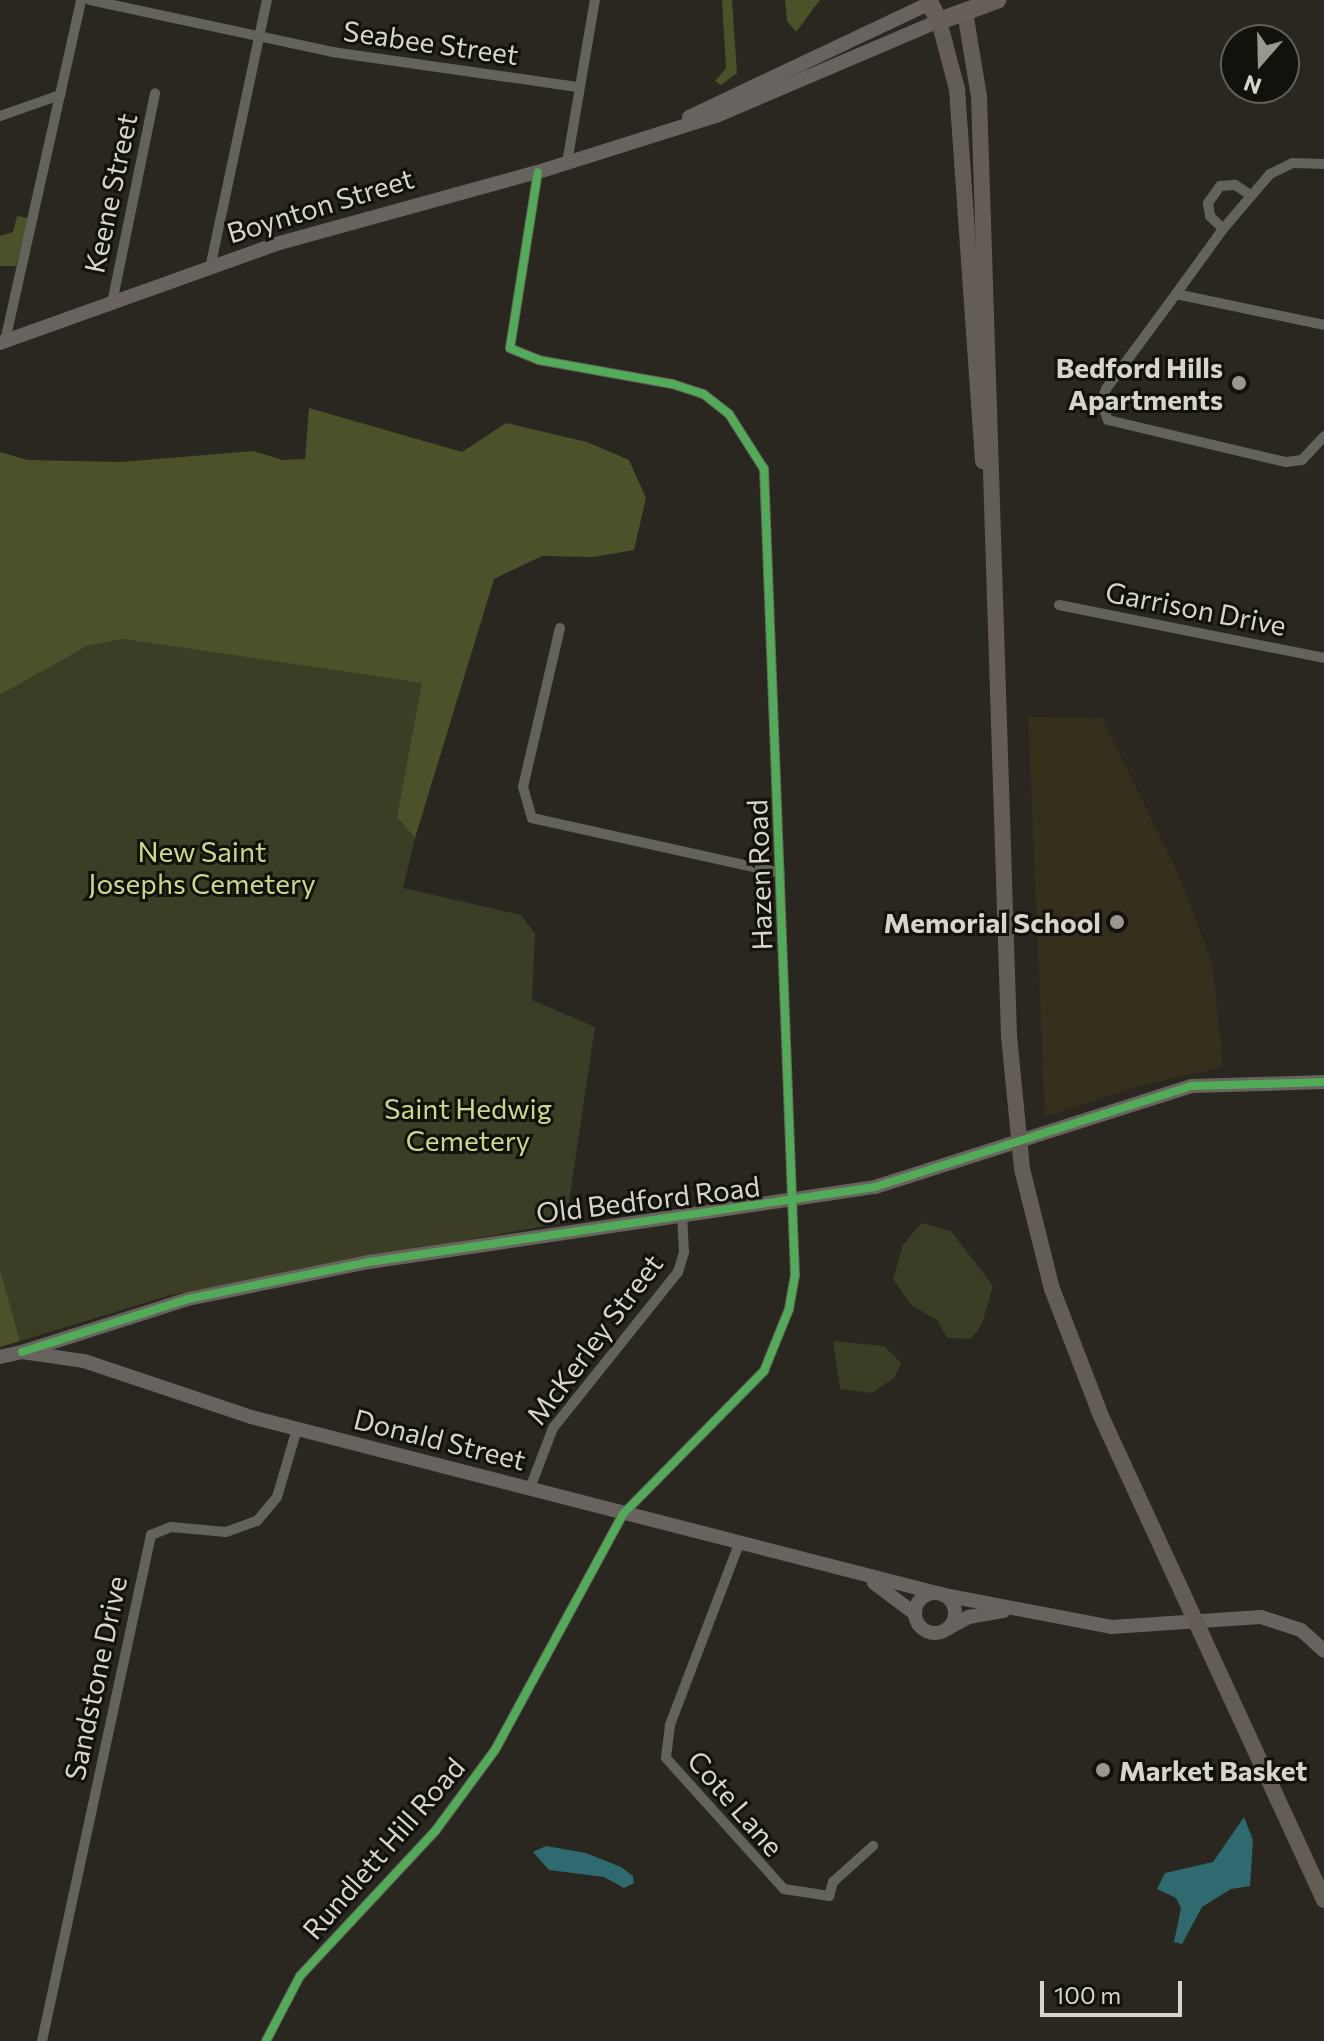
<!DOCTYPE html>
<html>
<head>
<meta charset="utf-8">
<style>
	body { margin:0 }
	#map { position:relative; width:1324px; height:2041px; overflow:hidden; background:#29271f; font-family:Commissioner,sans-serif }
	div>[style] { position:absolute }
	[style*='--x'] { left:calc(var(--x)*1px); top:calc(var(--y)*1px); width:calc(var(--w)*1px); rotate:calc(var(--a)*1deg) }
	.built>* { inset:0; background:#352f1c }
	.green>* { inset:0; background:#3b3e24 }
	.forest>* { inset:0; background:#4d5129 }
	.water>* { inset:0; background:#2e6a6f }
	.street>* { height:10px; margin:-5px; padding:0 5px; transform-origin:5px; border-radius:5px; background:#63625b }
	.secondary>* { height:14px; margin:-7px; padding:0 7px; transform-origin:7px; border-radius:7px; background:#68635e }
	.secondary>.ring { margin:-7px; padding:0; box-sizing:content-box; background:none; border:14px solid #68635e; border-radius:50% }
	.primary>* { height:16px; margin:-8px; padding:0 8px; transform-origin:8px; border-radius:8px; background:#635d56 }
	.highway>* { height:18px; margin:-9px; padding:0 9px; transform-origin:9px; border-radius:9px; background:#685f58 }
	.cycleway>* { height:8px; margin:-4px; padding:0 4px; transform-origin:4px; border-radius:4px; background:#51ab58 }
	.dots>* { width:22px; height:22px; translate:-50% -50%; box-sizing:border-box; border:4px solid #13110c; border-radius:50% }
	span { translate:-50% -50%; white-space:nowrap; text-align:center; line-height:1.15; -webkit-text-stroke:6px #13110c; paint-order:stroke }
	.street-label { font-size:28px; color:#d7d4cc }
	.poi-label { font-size:28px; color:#d7d4cc; font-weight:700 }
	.right { translate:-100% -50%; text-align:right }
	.left { translate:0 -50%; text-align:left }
	.park-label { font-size:28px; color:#cdd78c }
	.north { position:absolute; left:1220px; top:24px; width:80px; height:80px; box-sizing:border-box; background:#13110c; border:2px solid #615f59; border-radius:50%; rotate:200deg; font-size:22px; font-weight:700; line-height:32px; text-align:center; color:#d7d4cc }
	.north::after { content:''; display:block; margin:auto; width:28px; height:36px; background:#9a978f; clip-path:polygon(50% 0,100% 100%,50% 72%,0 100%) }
	.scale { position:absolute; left:1040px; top:1981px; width:142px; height:36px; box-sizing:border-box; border:4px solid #d7d4cc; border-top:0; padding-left:10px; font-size:24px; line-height:28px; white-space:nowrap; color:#d7d4cc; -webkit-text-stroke:6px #13110c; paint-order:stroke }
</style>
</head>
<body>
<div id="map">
	<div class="built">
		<div style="clip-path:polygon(1028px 717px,1102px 718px,1180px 878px,1213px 966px,1223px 1067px,1140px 1086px,1045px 1117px)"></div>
	</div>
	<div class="green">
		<div style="clip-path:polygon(123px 639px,423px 683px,397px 817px,415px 838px,403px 888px,521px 915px,535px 934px,532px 1000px,595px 1027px,566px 1222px,171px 1295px,20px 1341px,0 1270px,0 695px,87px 646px)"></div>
		<div style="clip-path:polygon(921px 1223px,951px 1231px,993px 1286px,982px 1324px,971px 1339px,947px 1338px,937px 1320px,911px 1305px,893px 1279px,903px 1245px)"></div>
		<div style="clip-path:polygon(833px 1341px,884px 1346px,901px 1363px,894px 1378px,872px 1393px,840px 1389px)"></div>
	</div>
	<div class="forest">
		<div style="clip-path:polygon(722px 0,732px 0,737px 73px,721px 85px,715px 81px,726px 68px)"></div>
		<div style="clip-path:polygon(785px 0,820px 0,796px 32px,787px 21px)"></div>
		<div style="clip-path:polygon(17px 216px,28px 218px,16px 266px,0 266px,0 236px,13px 232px)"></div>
		<div style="clip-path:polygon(309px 408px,462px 452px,506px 423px,587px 442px,629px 460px,646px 498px,634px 550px,593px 557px,542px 556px,494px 579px,415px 838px,397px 817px,422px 683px,123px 639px,87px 646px,0 695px,0 452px,28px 460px,121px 462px,253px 451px,283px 460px,305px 459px)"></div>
		<div style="clip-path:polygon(0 1270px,20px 1341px,0 1347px)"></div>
	</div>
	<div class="water">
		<div style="clip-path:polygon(1244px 1817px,1253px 1840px,1250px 1886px,1231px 1889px,1202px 1907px,1182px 1944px,1174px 1942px,1181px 1908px,1176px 1898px,1157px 1889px,1165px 1873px,1213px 1862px)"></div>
		<div style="clip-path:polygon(546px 1846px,586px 1853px,621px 1867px,633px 1876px,634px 1883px,624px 1888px,604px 1877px,549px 1870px,533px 1852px)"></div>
	</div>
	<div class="street">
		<div style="--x:90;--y:0;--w:248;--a:12.1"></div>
		<div style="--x:332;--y:52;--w:248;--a:8.1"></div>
		<div style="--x:0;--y:116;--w:64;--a:-19.3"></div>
		<div style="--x:567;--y:163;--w:165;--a:-80.3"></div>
		<div style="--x:1249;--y:194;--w:17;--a:-147"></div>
		<div style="--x:1235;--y:185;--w:15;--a:176"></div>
		<div style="--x:1220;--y:186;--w:21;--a:125"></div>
		<div style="--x:1208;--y:203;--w:13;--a:81"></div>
		<div style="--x:1210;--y:216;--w:18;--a:45"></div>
		<div style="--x:1223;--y:229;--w:72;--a:-49.5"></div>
		<div style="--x:1270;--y:174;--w:25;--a:-26"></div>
		<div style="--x:1293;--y:163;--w:31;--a:2"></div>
		<div style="--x:1223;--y:229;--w:80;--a:125.9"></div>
		<div style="--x:1176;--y:294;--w:151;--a:11.8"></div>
		<div style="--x:210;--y:268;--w:274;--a:-78"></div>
		<div style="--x:1176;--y:294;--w:118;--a:126.4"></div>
		<div style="--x:1106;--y:389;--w:14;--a:111"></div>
		<div style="--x:1101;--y:402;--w:19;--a:69"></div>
		<div style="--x:1108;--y:420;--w:183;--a:13.3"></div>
		<div style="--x:1286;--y:462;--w:16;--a:-7"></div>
		<div style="--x:1302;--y:460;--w:33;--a:-47"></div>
		<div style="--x:112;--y:303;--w:214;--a:-78.4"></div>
		<div style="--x:5;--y:341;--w:349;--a:-77.4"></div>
		<div style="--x:1059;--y:605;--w:270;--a:11.3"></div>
		<div style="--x:560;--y:628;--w:163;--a:103.1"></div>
		<div style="--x:523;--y:787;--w:32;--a:74"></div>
		<div style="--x:532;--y:818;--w:254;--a:12.5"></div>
		<div style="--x:530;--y:1488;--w:64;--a:-69"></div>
		<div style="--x:553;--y:1428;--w:200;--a:-51.3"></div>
		<div style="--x:678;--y:1272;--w:21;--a:-73"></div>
		<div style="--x:684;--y:1252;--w:36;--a:-93"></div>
		<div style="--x:739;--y:1544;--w:194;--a:110.9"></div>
		<div style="--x:670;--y:1725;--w:33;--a:97"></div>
		<div style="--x:666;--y:1758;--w:176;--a:48"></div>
		<div style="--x:784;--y:1889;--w:46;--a:8.8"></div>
		<div style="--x:829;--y:1896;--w:15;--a:-74"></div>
		<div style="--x:833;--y:1882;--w:54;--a:-42"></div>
		<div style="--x:42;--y:2041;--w:518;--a:-77.84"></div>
		<div style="--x:151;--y:1535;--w:22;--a:-22"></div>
		<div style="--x:171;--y:1527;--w:55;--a:5.2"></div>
		<div style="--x:226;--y:1532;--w:33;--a:-20"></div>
		<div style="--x:257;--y:1521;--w:31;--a:-50"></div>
		<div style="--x:277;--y:1497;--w:71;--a:-73.6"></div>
		<div style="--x:266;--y:2041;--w:73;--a:-62.4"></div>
		<div style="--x:300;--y:1976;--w:200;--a:-47"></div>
		<div style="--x:436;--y:1830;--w:99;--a:-53.6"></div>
		<div style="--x:495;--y:1750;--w:268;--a:-61.5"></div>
		<div style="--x:623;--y:1514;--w:201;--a:-45.4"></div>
		<div style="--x:764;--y:1371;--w:67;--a:-68"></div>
		<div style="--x:789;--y:1309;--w:35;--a:-80"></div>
		<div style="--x:795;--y:1275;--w:807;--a:-92.2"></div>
		<div style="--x:764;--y:469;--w:65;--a:-122.5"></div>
		<div style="--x:729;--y:414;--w:33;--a:-142"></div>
		<div style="--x:703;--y:394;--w:33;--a:-162"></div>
		<div style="--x:672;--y:384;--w:135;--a:-169.8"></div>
		<div style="--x:539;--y:360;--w:31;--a:-158"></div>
		<div style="--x:510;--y:348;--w:178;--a:-81"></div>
	</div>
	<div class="secondary">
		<div style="--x:689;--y:117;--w:267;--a:-25.3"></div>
		<div style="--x:0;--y:343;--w:293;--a:-19.7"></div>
		<div style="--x:276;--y:244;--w:272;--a:-15.4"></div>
		<div style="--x:538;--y:172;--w:187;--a:-17.5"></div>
		<div style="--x:716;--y:116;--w:242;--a:-23.1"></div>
		<div style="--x:22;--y:1352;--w:174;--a:-17.7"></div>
		<div style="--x:188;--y:1299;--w:185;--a:-11.6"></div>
		<div style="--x:369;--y:1262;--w:512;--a:-8.43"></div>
		<div style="--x:875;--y:1187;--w:333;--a:-17.7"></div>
		<div style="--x:1192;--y:1086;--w:132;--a:-1.7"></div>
		<div style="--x:0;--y:1357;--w:23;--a:-13"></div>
		<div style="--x:22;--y:1352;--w:63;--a:8.3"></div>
		<div style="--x:84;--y:1361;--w:176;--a:18.5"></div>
		<div style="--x:251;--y:1417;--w:708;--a:14.39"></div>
		<div style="--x:874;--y:1583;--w:50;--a:36.9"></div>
		<div class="ring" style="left:915px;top:1593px;width:26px;height:26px"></div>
		<div style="--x:944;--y:1595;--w:170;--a:10.8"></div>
		<div style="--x:1111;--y:1627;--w:150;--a:-3.8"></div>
		<div style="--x:1261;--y:1617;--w:42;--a:18"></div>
		<div style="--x:1301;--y:1630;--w:31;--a:42"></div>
		<div style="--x:947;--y:1629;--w:25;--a:-29"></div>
		<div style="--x:969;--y:1617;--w:35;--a:-10"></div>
	</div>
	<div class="primary">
		<div style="--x:965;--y:12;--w:86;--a:80.6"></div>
		<div style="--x:979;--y:97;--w:939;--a:88.17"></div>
		<div style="--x:1009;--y:1036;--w:134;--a:84.4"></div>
		<div style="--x:1022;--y:1169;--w:124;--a:76"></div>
		<div style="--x:1052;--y:1289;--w:136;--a:68.9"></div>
		<div style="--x:1101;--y:1416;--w:533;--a:65.26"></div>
		<div style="--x:939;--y:21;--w:70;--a:75.2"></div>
		<div style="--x:957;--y:89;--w:373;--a:86"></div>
	</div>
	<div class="highway">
		<div style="--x:928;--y:0;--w:24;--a:62"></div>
		<div style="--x:939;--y:21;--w:62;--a:-19.9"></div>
	</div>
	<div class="cycleway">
		<div style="--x:22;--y:1352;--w:174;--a:-17.7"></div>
		<div style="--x:188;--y:1299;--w:185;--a:-11.6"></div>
		<div style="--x:369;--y:1262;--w:512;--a:-8.43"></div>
		<div style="--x:875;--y:1187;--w:333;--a:-17.7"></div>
		<div style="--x:1192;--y:1086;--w:132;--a:-1.7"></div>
		<div style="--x:266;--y:2041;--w:73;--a:-62.4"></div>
		<div style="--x:300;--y:1976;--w:200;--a:-47"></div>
		<div style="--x:436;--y:1830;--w:99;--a:-53.6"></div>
		<div style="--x:495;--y:1750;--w:268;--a:-61.5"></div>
		<div style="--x:623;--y:1514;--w:201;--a:-45.4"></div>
		<div style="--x:764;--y:1371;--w:67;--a:-68"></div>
		<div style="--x:789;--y:1309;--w:35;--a:-80"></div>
		<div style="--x:795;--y:1275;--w:807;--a:-92.2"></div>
		<div style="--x:764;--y:469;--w:65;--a:-122.5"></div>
		<div style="--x:729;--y:414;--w:33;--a:-142"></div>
		<div style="--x:703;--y:394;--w:33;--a:-162"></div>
		<div style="--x:672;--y:384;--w:135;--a:-169.8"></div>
		<div style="--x:539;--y:360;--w:31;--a:-158"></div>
		<div style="--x:510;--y:348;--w:178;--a:-81"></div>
	</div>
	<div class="dots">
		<div style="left:1239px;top:383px;background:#9a978f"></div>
		<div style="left:1117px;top:922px;background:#9a978f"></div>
		<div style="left:1103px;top:1770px;background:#9a978f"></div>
	</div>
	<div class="street-label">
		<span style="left:431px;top:42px;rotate:8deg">Seabee Street</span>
		<span style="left:110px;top:193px;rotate:-78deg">Keene Street</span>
		<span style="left:320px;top:205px;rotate:-17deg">Boynton Street</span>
		<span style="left:1196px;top:608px;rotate:11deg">Garrison Drive</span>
		<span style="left:759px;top:875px;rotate:-92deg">Hazen Road</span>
		<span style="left:648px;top:1199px;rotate:-7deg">Old Bedford Road</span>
		<span style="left:594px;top:1339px;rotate:-53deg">McKerley Street</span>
		<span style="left:440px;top:1439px;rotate:14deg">Donald Street</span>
		<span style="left:95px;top:1678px;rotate:-78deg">Sandstone Drive</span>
		<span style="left:736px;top:1803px;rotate:49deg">Cote Lane</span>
		<span style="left:383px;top:1848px;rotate:-49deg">Rundlett Hill Road</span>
	</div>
	<div class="poi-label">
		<span class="right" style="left:1223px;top:383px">Bedford Hills<br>Apartments</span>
		<span class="right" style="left:1101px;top:922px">Memorial School</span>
		<span class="left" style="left:1119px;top:1770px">Market Basket</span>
	</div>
	<div class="park-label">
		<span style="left:202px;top:867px">New Saint<br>Josephs Cemetery</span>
		<span style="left:468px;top:1124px">Saint Hedwig<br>Cemetery</span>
	</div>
	<div class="north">N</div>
	<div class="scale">100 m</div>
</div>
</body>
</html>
